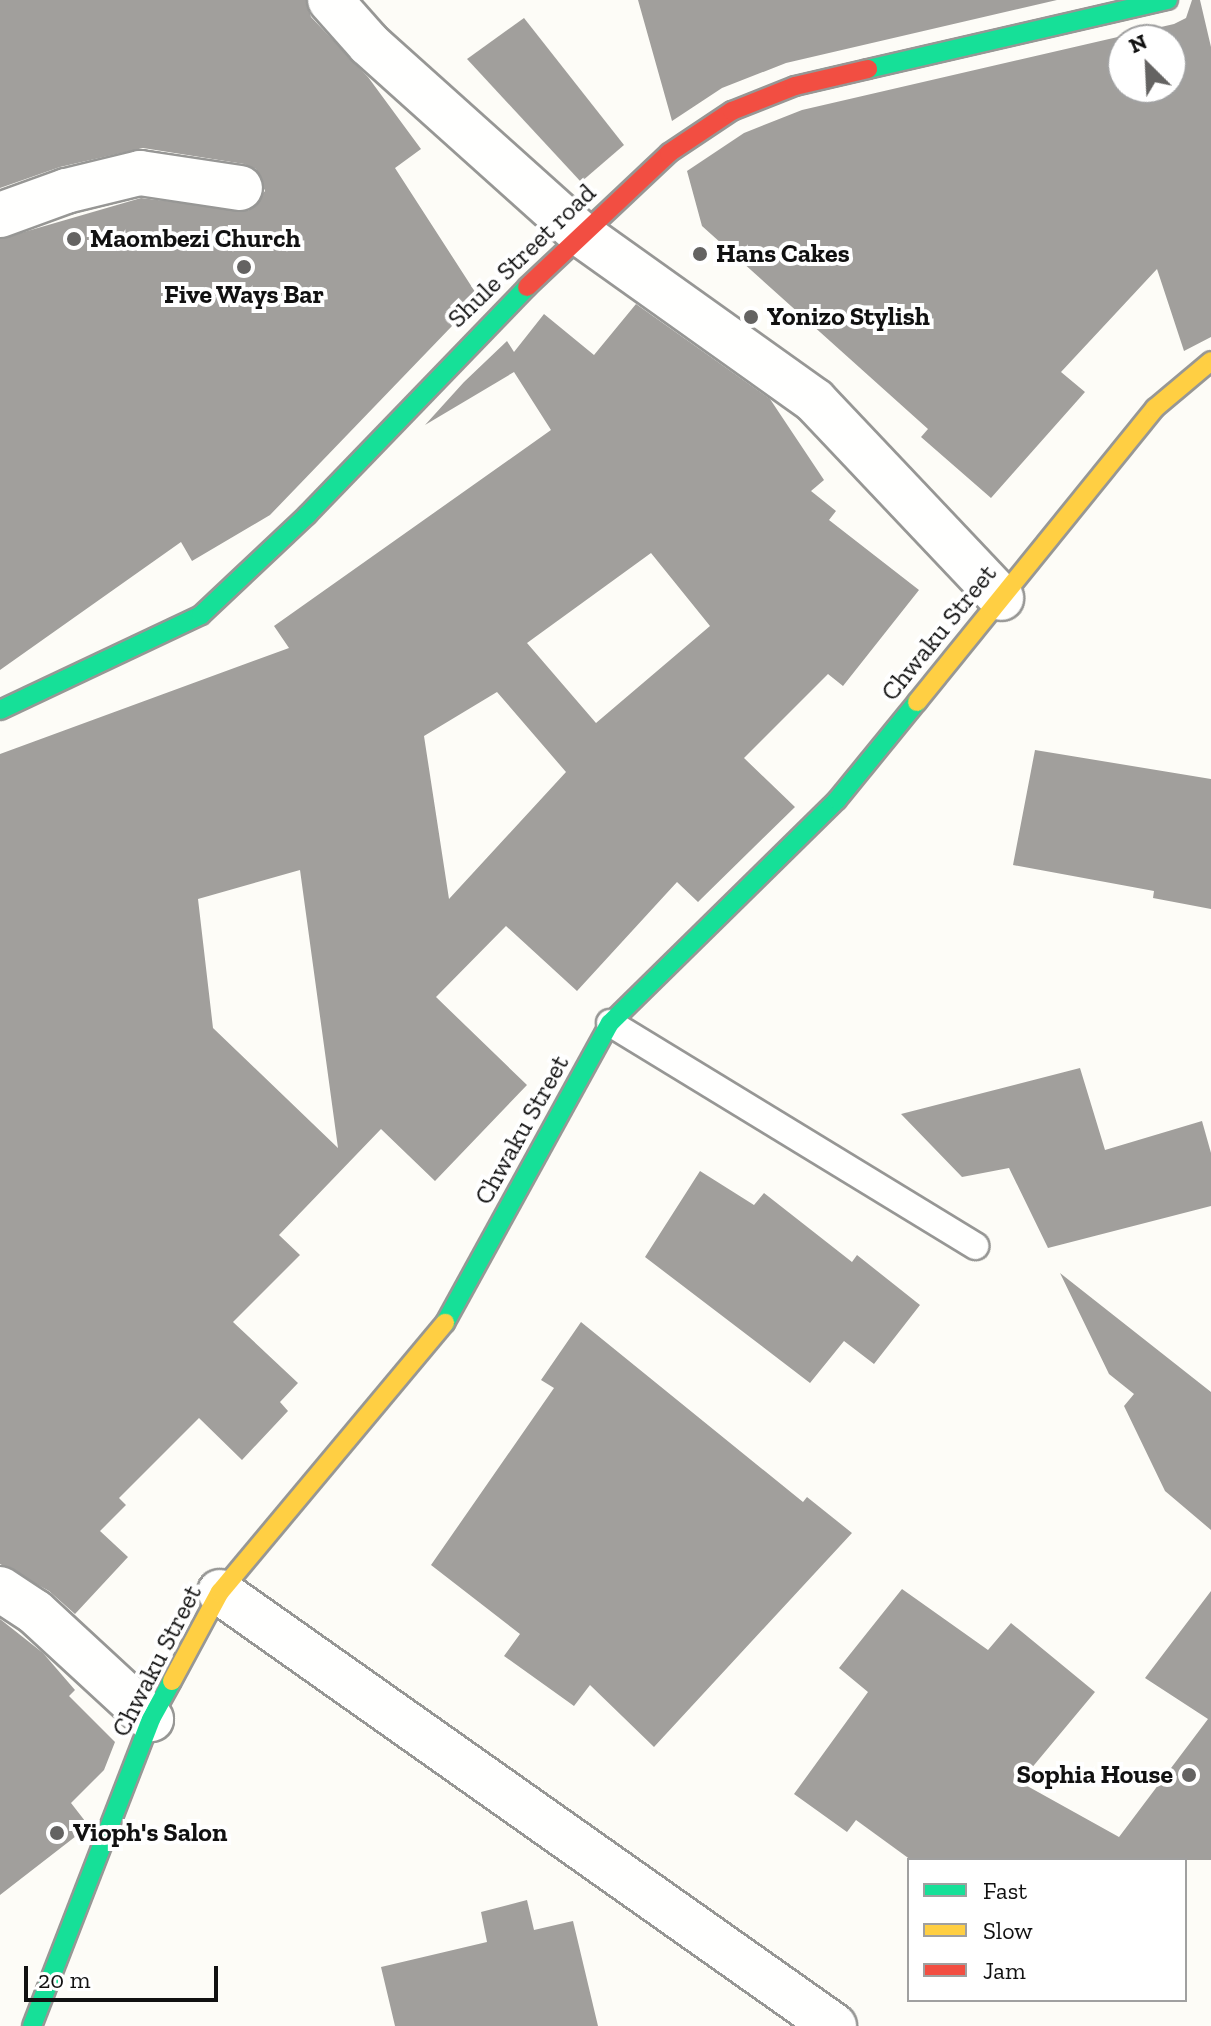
<!DOCTYPE html>
<html>
<head>
<meta charset="utf-8">
<style>
	body { margin:0 }
	#map { position:relative; width:1211px; height:2026px; overflow:hidden; background:#fdfcf7; font-family:"Zilla Slab",serif }
	div>[style] { position:absolute }
	[style*='--x'] { left:calc(var(--x)*1px); top:calc(var(--y)*1px); width:calc(var(--w)*1px); rotate:calc(var(--a)*1deg) }
	.building>* { inset:0; background:#a19f9c }
	.roads { filter:drop-shadow(2px 0 #979795) drop-shadow(-2px 0 #979795) drop-shadow(0 2px #979795) drop-shadow(0 -2px #979795) }
	.lane>* { height:26px; margin:-13px; padding:0 13px; transform-origin:13px; border-radius:13px; background:#fffffe }
	.street>* { height:44px; margin:-22px; padding:0 22px; transform-origin:22px; border-radius:22px; background:#fffffe }
	.fast>* { height:18px; margin:-9px; padding:0 9px; transform-origin:9px; border-radius:9px; background:#16e098 }
	.slow>* { height:18px; margin:-9px; padding:0 9px; transform-origin:9px; border-radius:9px; background:#ffcf43 }
	.jam>* { height:18px; margin:-9px; padding:0 9px; transform-origin:9px; border-radius:9px; background:#f24e42 }
	.dots>* { width:22px; height:22px; translate:-50% -50%; box-sizing:border-box; border:4px solid #fff; border-radius:50% }
	span { translate:-50% -50%; white-space:nowrap; text-align:center; line-height:1.15; -webkit-text-stroke:8px #fff; paint-order:stroke }
	.poi-label { font-size:26px; color:#111; font-weight:700 }
	.left { translate:0 -50%; text-align:left }
	.right { translate:-100% -50%; text-align:right }
	.street-label { font-size:26px; color:#111 }
	.legend { position:absolute; left:907px; top:1858px; width:280px; height:144px; box-sizing:border-box; background:#fff; border:2px solid #a0a0a0; margin:0; padding:10px 14px; list-style:none; font-size:24px; color:#111 }
	.legend li { display:flex; align-items:center; gap:16px; height:40px }
	.legend b { width:40px; border:2px solid #a0a0a0 }
	.north { position:absolute; left:1107px; top:24px; width:80px; height:80px; box-sizing:border-box; background:#fff; border:2px solid #a0a0a0; border-radius:50%; rotate:336deg; font-size:22px; font-weight:700; line-height:32px; text-align:center; color:#111 }
	.north::after { content:''; display:block; margin:auto; width:28px; height:36px; background:#646362; clip-path:polygon(50% 0,100% 100%,50% 72%,0 100%) }
	.scale { position:absolute; left:24px; top:1966px; width:194px; height:36px; box-sizing:border-box; border:4px solid #111; border-top:0; padding-left:10px; font-size:24px; line-height:28px; white-space:nowrap; color:#111; -webkit-text-stroke:6px #fff; paint-order:stroke }
</style>
</head>
<body>
<div id="map">
	<div class="building">
		<div style="clip-path:polygon(0 0,306px 0,311px 17px,368px 77px,421px 149px,395px 168px,479px 298px,270px 515px,192px 561px,181px 542px,0 670px,0 239px,141px 198px,248px 211px,265px 191px,256px 169px,244px 164px,143px 148px,60px 167px,0 188px)"></div>
		<div style="clip-path:polygon(638px 0,1057px 0,786px 63px,722px 88px,672px 121px)"></div>
		<div style="clip-path:polygon(evenodd,1192px 0,1200px 0,1211px 47px,1211px 337px,1184px 351px,1157px 269px,1061px 372px,1085px 392px,991px 498px,921px 437px,928px 429px,702px 226px,687px 171px,744px 133px,802px 110px,1174px 24px,1186px 18px,1192px 0,1123px 40px,1171px 40px,1171px 88px,1123px 88px,1123px 40px)"></div>
		<div style="clip-path:polygon(524px 18px,624px 145px,581px 182px,467px 59px)"></div>
		<div style="clip-path:polygon(evenodd,636px 304px,770px 399px,824px 480px,811px 491px,836px 511px,829px 520px,919px 590px,843px 686px,828px 674px,744px 758px,795px 807px,698px 902px,677px 882px,577px 991px,506px 926px,436px 997px,527px 1085px,435px 1181px,381px 1129px,279px 1235px,300px 1255px,233px 1322px,298px 1383px,280px 1402px,288px 1411px,242px 1460px,199px 1418px,119px 1498px,126px 1505px,100px 1531px,128px 1557px,75px 1614px,49px 1591px,0 1564px,0 754px,289px 648px,274px 626px,551px 430px,514px 372px,425px 425px,464px 382px,507px 341px,514px 352px,544px 314px,594px 355px,636px 304px,651px 553px,710px 626px,596px 723px,527px 643px,651px 553px,636px 304px,497px 692px,566px 772px,449px 899px,424px 736px,497px 692px,636px 304px,300px 870px,338px 1148px,213px 1028px,198px 899px,300px 870px)"></div>
		<div style="clip-path:polygon(1035px 750px,1211px 779px,1211px 909px,1153px 898px,1154px 891px,1013px 865px)"></div>
		<div style="clip-path:polygon(1080px 1068px,1105px 1150px,1202px 1121px,1211px 1153px,1211px 1206px,1048px 1248px,1009px 1168px,962px 1177px,901px 1114px)"></div>
		<div style="clip-path:polygon(700px 1171px,754px 1205px,764px 1193px,852px 1262px,857px 1255px,920px 1305px,874px 1364px,844px 1341px,810px 1383px,645px 1257px)"></div>
		<div style="clip-path:polygon(1060px 1273px,1211px 1392px,1211px 1530px,1165px 1491px,1124px 1406px,1134px 1394px,1109px 1374px)"></div>
		<div style="clip-path:polygon(581px 1322px,803px 1502px,807px 1497px,852px 1533px,654px 1747px,590px 1685px,574px 1706px,504px 1656px,520px 1634px,431px 1565px,554px 1388px,541px 1380px)"></div>
		<div style="clip-path:polygon(902px 1589px,988px 1650px,1011px 1623px,1095px 1692px,1020px 1782px,1119px 1837px,1208px 1719px,1145px 1678px,1211px 1591px,1211px 1860px,911px 1860px,856px 1820px,847px 1832px,794px 1794px,868px 1692px,839px 1668px)"></div>
		<div style="clip-path:polygon(0 1619px,43px 1653px,75px 1690px,69px 1696px,115px 1742px,104px 1770px,71px 1803px,85px 1821px,80px 1833px,0 1895px)"></div>
		<div style="clip-path:polygon(527px 1900px,534px 1930px,573px 1921px,598px 2026px,395px 2026px,381px 1967px,487px 1942px,481px 1912px)"></div>
	</div>
	<div class="roads">
		<div class="lane">
			<div style="--x:610;--y:1023;--w:428;--a:31.4"></div>
		</div>
		<div class="street">
			<div style="--x:330;--y:0;--w:59;--a:48.4"></div>
			<div style="--x:369;--y:44;--w:285;--a:41.9"></div>
			<div style="--x:581;--y:234;--w:287;--a:35.5"></div>
			<div style="--x:815;--y:401;--w:271;--a:46.6"></div>
			<div style="--x:0;--y:215;--w:70;--a:-20"></div>
			<div style="--x:66;--y:191;--w:76;--a:-13.7"></div>
			<div style="--x:140;--y:173;--w:101;--a:8.5"></div>
			<div style="--x:0;--y:1589;--w:42;--a:33.3"></div>
			<div style="--x:35;--y:1612;--w:158;--a:42.7"></div>
			<div style="--x:220;--y:1592;--w:752;--a:35.25"></div>
		</div>
		<div class="fast">
			<div style="--x:868;--y:69;--w:308;--a:-13"></div>
			<div style="--x:0;--y:710;--w:222;--a:-25.3"></div>
			<div style="--x:201;--y:615;--w:146;--a:-43.3"></div>
			<div style="--x:307;--y:515;--w:317;--a:-46"></div>
			<div style="--x:445;--y:1323;--w:342;--a:-61.2"></div>
			<div style="--x:610;--y:1023;--w:318;--a:-44.5"></div>
			<div style="--x:837;--y:800;--w:127;--a:-50.8"></div>
			<div style="--x:32;--y:2026;--w:329;--a:-68.8"></div>
			<div style="--x:151;--y:1719;--w:43;--a:-61.1"></div>
		</div>
		<div class="slow">
			<div style="--x:917;--y:702;--w:378;--a:-51"></div>
			<div style="--x:1155;--y:408;--w:73;--a:-40"></div>
			<div style="--x:172;--y:1681;--w:101;--a:-61.7"></div>
			<div style="--x:220;--y:1592;--w:351;--a:-50.1"></div>
		</div>
		<div class="jam">
			<div style="--x:527;--y:287;--w:195;--a:-43.3"></div>
			<div style="--x:669;--y:153;--w:76;--a:-33.7"></div>
			<div style="--x:732;--y:111;--w:68;--a:-21.6"></div>
			<div style="--x:795;--y:86;--w:75;--a:-13.1"></div>
		</div>
	</div>
	<div class="dots">
		<div style="left:74px;top:239px;background:#646362"></div>
		<div style="left:700px;top:254px;background:#646362"></div>
		<div style="left:244px;top:267px;background:#646362"></div>
		<div style="left:751px;top:317px;background:#646362"></div>
		<div style="left:1189px;top:1775px;background:#646362"></div>
		<div style="left:57px;top:1833px;background:#646362"></div>
	</div>
	<div class="poi-label">
		<span class="left" style="left:90px;top:239px">Maombezi Church</span>
		<span class="left" style="left:716px;top:254px">Hans Cakes</span>
		<span style="left:244px;top:295px">Five Ways Bar</span>
		<span class="left" style="left:767px;top:317px">Yonizo Stylish</span>
		<span class="right" style="left:1173px;top:1775px">Sophia House</span>
		<span class="left" style="left:73px;top:1833px">Vioph's Salon</span>
	</div>
	<div class="street-label">
		<span style="left:522px;top:256px;rotate:-44deg">Shule Street road</span>
		<span style="left:939px;top:633px;rotate:-51deg">Chwaku Street</span>
		<span style="left:522px;top:1130px;rotate:-61deg">Chwaku Street</span>
		<span style="left:157px;top:1661px;rotate:-63deg">Chwaku Street</span>
	</div>
	<ul class="legend">
	<li><b style="height:10px;background:#16e098"></b>Fast</li>
	<li><b style="height:10px;background:#ffcf43"></b>Slow</li>
	<li><b style="height:10px;background:#f24e42"></b>Jam</li>
	</ul>
	<div class="north">N</div>
	<div class="scale">20 m</div>
</div>
</body>
</html>
